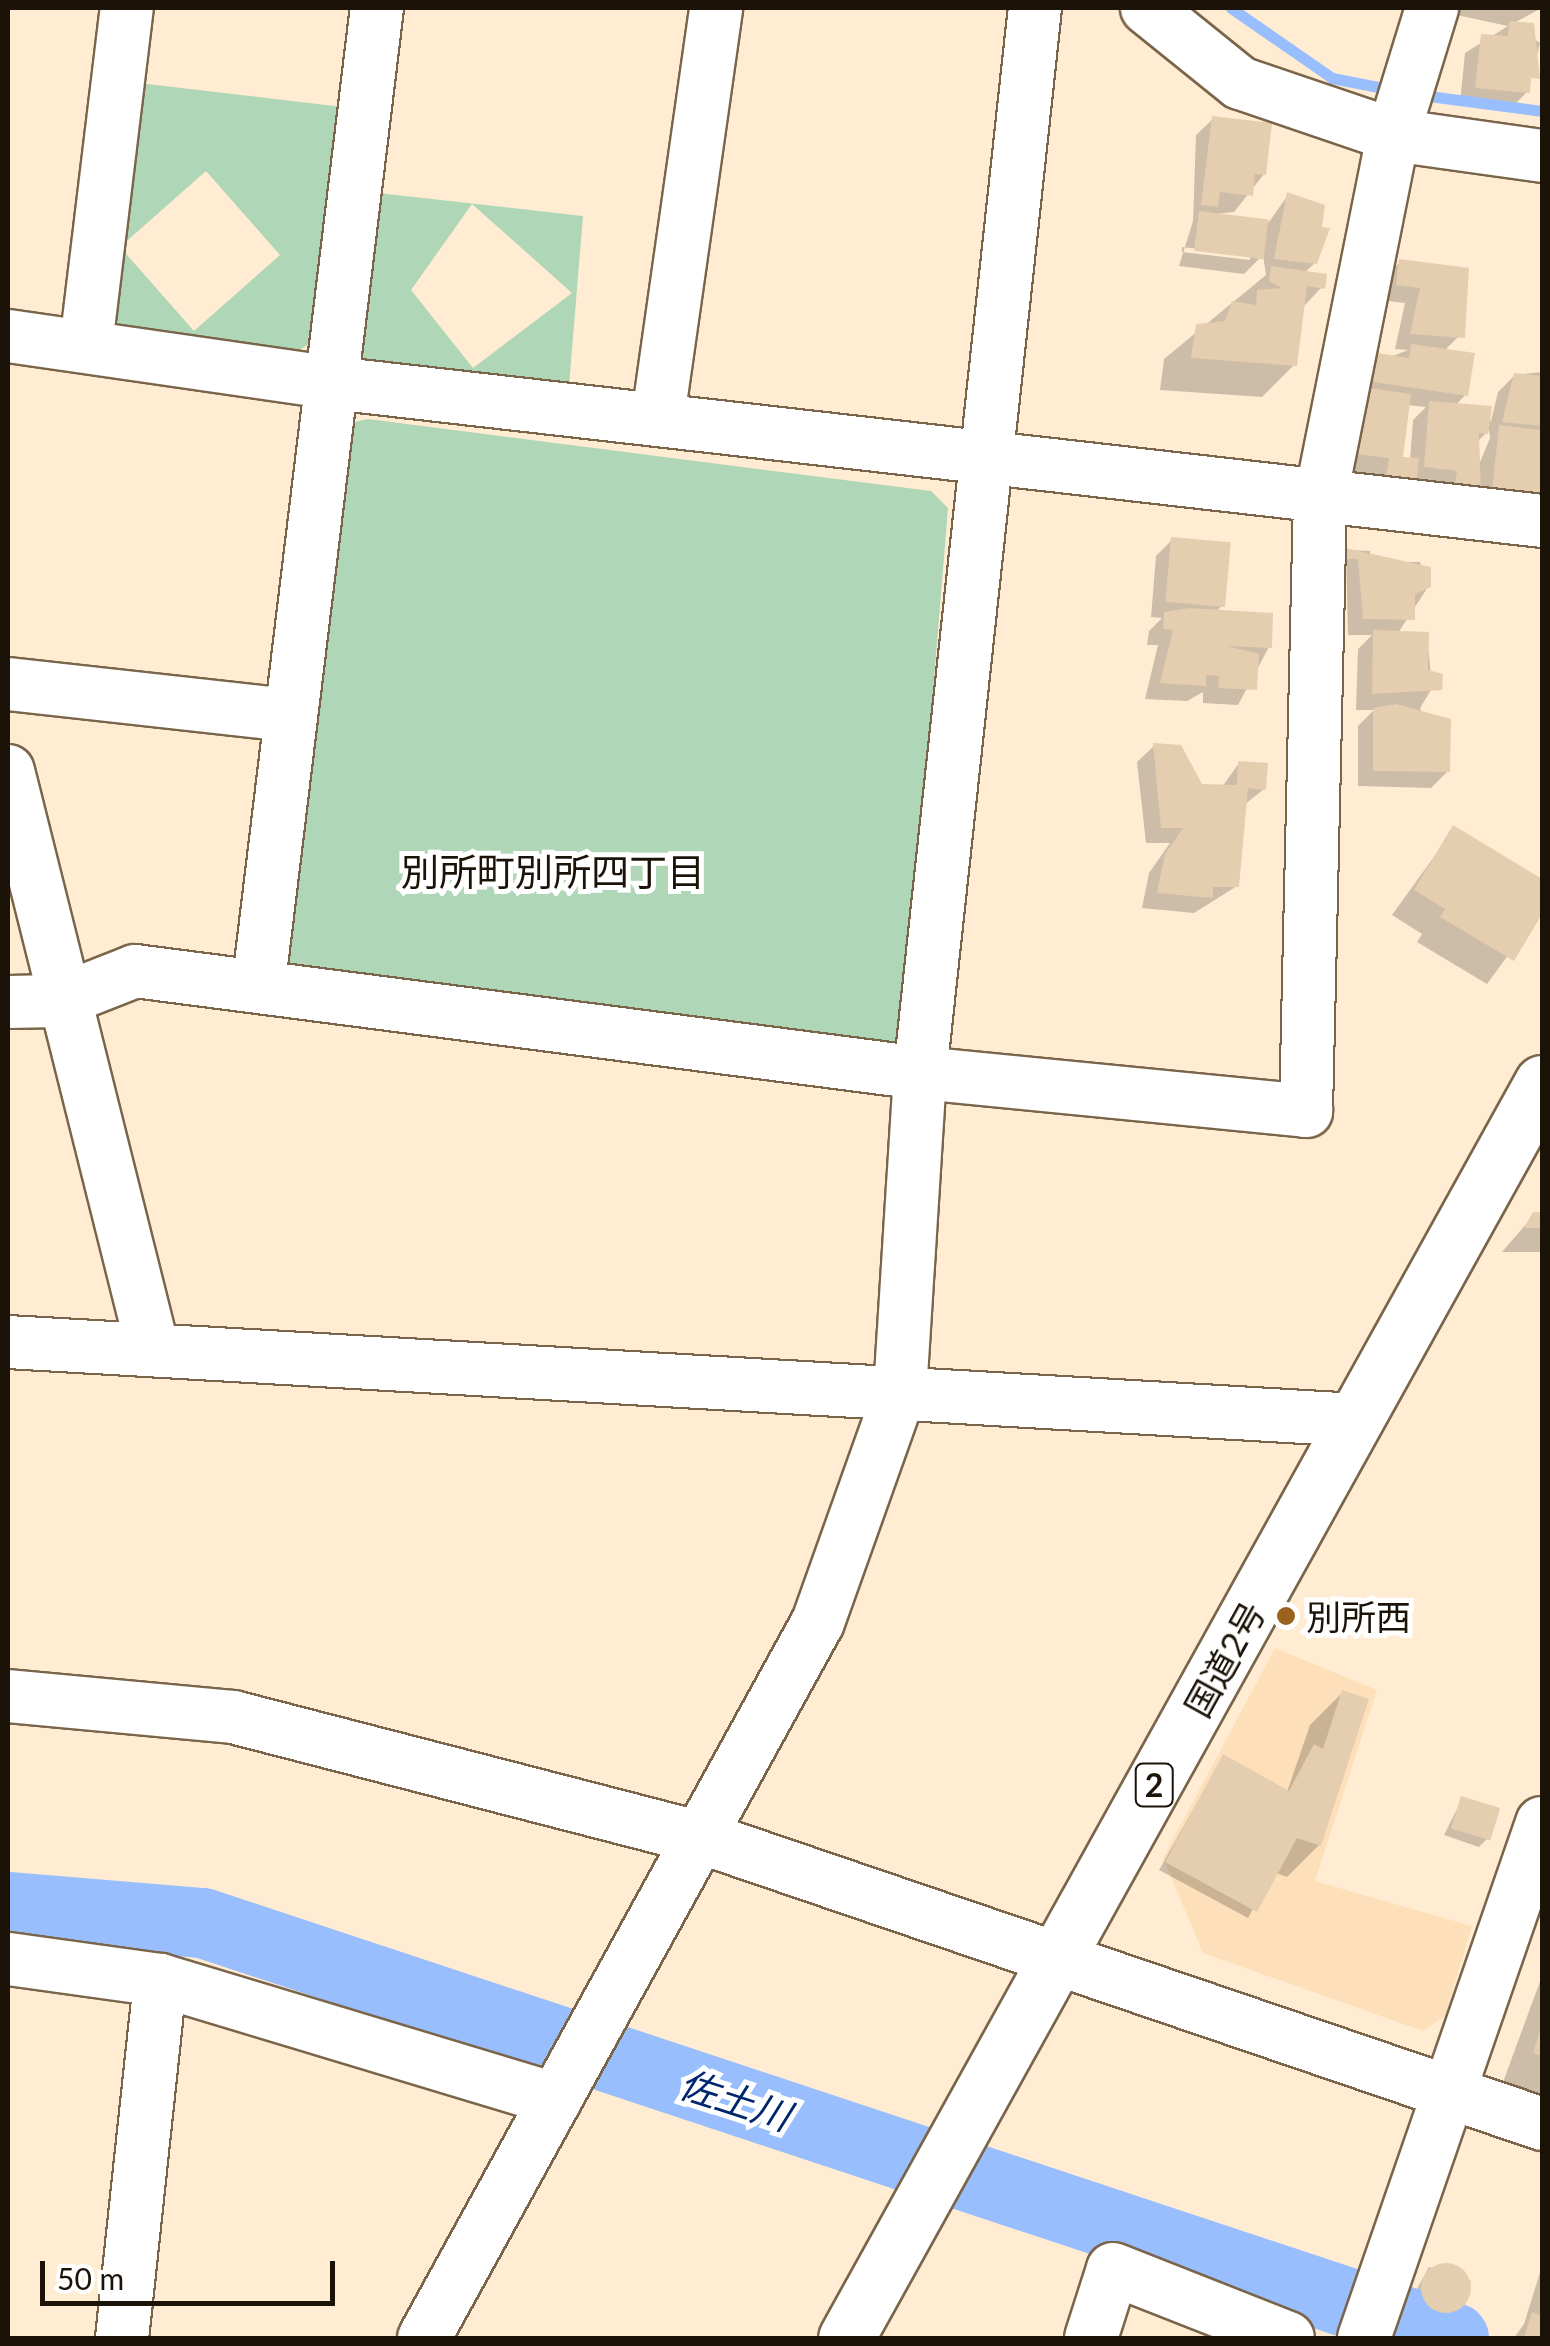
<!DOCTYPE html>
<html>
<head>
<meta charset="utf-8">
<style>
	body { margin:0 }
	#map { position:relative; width:1550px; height:2346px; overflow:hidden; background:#ffecd3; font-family:Lato,"Noto Sans JP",sans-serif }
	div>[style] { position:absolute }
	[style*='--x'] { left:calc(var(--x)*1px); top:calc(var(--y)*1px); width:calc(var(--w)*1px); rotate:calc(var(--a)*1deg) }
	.built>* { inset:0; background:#fde0ba }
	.green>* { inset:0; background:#afd7b7 }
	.shadow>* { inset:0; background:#0003 }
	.stream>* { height:11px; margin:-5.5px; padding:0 5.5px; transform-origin:5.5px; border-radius:5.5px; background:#99befe }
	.river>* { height:70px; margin:-35px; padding:0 35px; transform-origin:35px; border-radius:35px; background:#99befe }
	.building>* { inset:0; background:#e5cdaf; transform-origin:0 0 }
	.round { border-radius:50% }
	.roads { filter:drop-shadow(2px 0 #7a654a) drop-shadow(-2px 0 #7a654a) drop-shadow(0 2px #7a654a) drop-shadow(0 -2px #7a654a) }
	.minor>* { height:52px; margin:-26px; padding:0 26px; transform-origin:26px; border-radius:26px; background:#fff }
	.highway>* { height:55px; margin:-27.5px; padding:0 27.5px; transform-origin:27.5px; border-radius:27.5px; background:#fff }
	.dots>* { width:28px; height:28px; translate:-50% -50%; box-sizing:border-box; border:5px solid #fff; border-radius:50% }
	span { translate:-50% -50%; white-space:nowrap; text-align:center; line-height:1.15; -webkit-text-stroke:10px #fff; paint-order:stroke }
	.shield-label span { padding:2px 8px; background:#fff; border:2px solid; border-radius:8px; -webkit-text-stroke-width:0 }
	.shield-label { font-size:32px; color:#1b1308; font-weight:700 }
	.poi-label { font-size:35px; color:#1b1308 }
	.left { translate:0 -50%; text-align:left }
	.street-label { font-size:35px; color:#1b1308 }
	.neighbourhood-label { font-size:38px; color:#1b1308 }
	.water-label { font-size:38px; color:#00266d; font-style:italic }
	.frame { position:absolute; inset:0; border:10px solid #1b1308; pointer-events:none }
	.scale { position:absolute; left:40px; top:2261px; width:295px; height:45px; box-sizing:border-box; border:5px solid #1b1308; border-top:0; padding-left:12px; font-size:30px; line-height:35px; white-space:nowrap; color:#1b1308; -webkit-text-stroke:8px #fff; paint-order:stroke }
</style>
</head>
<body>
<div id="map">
	<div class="built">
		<div style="clip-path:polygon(1275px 1648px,1377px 1690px,1315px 1881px,1472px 1926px,1445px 2016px,1423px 2031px,1203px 1953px,1163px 1858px)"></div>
	</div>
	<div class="green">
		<div style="clip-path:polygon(evenodd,131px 82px,343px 107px,316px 339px,295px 353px,127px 329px,115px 320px,131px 82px,206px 171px,280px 255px,194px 331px,120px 247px,206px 171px)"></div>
		<div style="clip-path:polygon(evenodd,369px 192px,583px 216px,569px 386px,367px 367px,352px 342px,369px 192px,472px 204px,572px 293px,473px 368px,411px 290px,472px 204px)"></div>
		<div style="clip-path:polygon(368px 419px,931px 491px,948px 508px,905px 1035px,883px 1050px,290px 971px,272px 946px,340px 425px)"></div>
	</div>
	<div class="shadow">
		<div style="clip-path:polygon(1455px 8px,1542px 8px,1512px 24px,1540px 43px,1528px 91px,1511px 108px,1460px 103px,1465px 53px,1508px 26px,1452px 14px)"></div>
		<div style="clip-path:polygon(evenodd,1213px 119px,1264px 174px,1234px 212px,1206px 215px,1269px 222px,1288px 195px,1315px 263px,1304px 273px,1322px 287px,1302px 308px,1294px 365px,1262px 397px,1160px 390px,1164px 359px,1266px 275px,1263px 255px,1244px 274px,1179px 266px,1193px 221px,1196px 135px,1213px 119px,1182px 247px,1250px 255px,1250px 260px,1182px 252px,1182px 247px)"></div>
		<div style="clip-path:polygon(evenodd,1400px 262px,1459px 336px,1444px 351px,1466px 394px,1455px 406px,1491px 421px,1498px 392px,1515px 375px,1542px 372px,1542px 499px,1370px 499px,1374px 474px,1339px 470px,1355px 371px,1408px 350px,1395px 349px,1405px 303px,1380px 300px,1383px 278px,1400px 262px,1407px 405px,1426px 407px,1413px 420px,1410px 460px,1400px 459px,1407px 405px,1400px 262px,1489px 430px,1490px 438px,1478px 467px,1477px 442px,1489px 430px)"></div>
		<div style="clip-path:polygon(1172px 540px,1223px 605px,1212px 615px,1269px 647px,1238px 705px,1203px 703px,1203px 692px,1187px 701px,1145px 699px,1158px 645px,1147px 645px,1149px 631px,1162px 618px,1151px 617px,1156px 556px)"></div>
		<div style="clip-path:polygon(1346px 550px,1370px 551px,1370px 562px,1420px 562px,1428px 587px,1398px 633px,1427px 634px,1431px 676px,1439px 677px,1420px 708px,1448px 771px,1431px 788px,1358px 786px,1358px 726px,1374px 710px,1356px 710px,1358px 649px,1372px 635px,1348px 635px)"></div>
		<div style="clip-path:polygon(1154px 746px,1200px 787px,1222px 787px,1239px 763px,1264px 789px,1244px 805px,1237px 886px,1194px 913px,1142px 908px,1149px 873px,1170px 843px,1146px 843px,1137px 762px)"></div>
		<div style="clip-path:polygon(1454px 829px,1542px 882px,1542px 909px,1487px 984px,1417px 942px,1422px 934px,1392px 915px)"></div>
		<div style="clip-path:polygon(1542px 1214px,1542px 1252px,1502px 1252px,1534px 1215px)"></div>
		<div style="clip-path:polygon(1342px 1693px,1319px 1845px,1287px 1877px,1273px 1872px,1248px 1918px,1159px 1870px,1223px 1757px,1287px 1792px,1310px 1725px)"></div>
		<div style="clip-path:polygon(1462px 1799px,1487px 1839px,1479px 1847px,1444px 1835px)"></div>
		<div style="clip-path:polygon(1542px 1976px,1542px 2098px,1502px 2085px)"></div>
		<div style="clip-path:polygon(1542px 2266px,1542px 2338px,1514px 2338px,1524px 2324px)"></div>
		<div style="clip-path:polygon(1429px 2267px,1471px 2281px,1444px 2330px,1402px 2316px)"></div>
	</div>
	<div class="stream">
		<div style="--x:1231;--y:8;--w:123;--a:34.7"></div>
		<div style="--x:1332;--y:78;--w:62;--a:11.1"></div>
		<div style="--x:1421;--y:95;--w:122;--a:7.5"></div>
	</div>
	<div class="river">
		<div style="--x:8;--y:1907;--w:196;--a:4.7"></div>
		<div style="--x:203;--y:1923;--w:1318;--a:18.35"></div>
	</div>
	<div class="building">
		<div style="clip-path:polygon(1509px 21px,1534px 23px,1540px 79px,1531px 78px,1530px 93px,1475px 88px,1481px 34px,1508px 36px)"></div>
		<div style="clip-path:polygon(1212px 116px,1272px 123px,1266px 175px,1255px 174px,1253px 196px,1220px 192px,1218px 207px,1201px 205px)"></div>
		<div style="clip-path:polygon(1287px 192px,1325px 205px,1322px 227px,1330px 228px,1317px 264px,1274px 259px)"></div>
		<div style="left:1199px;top:211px;width:70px;height:40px;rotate:7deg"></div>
		<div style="clip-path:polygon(1399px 259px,1469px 268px,1465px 338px,1410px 334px,1420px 288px,1396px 285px)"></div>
		<div style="clip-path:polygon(1271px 266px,1327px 274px,1325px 289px,1307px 286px,1297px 366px,1191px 358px,1196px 324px,1225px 321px,1232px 301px,1256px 305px,1257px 290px,1282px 288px,1269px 281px)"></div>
		<div style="clip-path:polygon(1411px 344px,1475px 353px,1468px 396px,1367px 381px,1371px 352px,1409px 358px)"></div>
		<div style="clip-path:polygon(1514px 373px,1542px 376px,1542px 426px,1502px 422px)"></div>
		<div style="clip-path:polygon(1362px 387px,1411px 394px,1403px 457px,1419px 458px,1416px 487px,1385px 484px,1389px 458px,1354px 454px)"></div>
		<div style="clip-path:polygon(1429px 401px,1492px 406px,1488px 434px,1479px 433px,1481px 492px,1454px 488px,1457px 471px,1424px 467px)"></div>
		<div style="clip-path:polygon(1499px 425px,1542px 430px,1542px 498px,1492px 492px)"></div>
		<div style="left:1171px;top:537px;width:60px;height:65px;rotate:5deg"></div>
		<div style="clip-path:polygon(1345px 548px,1431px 567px,1431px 587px,1415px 594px,1415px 620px,1363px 619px,1358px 559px,1345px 559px)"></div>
		<div style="clip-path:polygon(1189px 608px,1273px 613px,1272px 648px,1227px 646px,1259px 654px,1257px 690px,1218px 688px,1219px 676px,1206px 675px,1206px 686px,1160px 683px,1173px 630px,1163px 629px,1164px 612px)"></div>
		<div style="clip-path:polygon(1373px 630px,1429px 632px,1428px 670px,1443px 674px,1442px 690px,1372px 694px)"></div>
		<div style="clip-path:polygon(1396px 704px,1451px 719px,1450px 772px,1373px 771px,1373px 708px)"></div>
		<div style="clip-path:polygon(1153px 743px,1181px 745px,1202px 784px,1237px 785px,1238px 761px,1268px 763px,1266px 790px,1248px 788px,1239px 887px,1213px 887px,1213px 898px,1157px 893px,1165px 854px,1183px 828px,1161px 828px)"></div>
		<div style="clip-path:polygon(1453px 825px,1542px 879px,1542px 914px,1514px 961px,1440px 917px,1445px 909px,1414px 890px)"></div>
		<div style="clip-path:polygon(1533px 1212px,1542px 1212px,1542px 1228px,1524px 1228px)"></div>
		<div style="clip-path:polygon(1342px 1690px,1369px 1699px,1321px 1846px,1297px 1838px,1257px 1912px,1165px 1862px,1223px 1754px,1289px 1791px,1314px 1744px,1323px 1749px)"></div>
		<div style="left:1461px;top:1796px;width:41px;height:34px;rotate:17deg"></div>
		<div style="clip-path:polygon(1542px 2024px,1542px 2056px,1533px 2053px)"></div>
		<div class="round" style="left:1421px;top:2263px;width:50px;height:50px"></div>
		<div style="clip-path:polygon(1532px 2312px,1542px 2316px,1542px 2338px,1524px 2337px)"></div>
	</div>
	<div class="roads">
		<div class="minor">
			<div style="--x:1147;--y:8;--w:119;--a:38.9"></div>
			<div style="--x:1240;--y:83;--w:162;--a:18.8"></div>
			<div style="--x:1393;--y:135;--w:150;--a:8"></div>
			<div style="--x:8;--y:336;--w:328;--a:8.2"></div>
			<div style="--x:333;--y:383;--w:1217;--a:6.51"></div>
			<div style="--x:86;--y:345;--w:339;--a:-83.1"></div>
			<div style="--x:658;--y:417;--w:413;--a:-81.9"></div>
			<div style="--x:8;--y:684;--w:282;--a:6.3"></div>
			<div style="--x:8;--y:771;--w:597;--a:75.94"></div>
			<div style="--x:259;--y:981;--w:980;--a:-83.09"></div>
			<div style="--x:8;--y:1002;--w:51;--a:-1.1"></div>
			<div style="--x:59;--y:1001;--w:82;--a:-21.5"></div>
			<div style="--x:135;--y:971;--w:792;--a:7.4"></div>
			<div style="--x:920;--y:1073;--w:388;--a:5.6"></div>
			<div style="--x:1306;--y:1111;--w:610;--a:-88.69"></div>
			<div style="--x:1320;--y:501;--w:373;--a:-78.7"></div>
			<div style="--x:1393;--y:135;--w:133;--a:-72.9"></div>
			<div style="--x:8;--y:1342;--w:1349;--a:3.31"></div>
			<div style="--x:8;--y:1696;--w:226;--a:5.3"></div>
			<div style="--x:233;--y:1717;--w:488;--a:14.5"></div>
			<div style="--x:706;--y:1839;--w:883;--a:18.82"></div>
			<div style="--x:8;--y:1959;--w:153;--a:7.9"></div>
			<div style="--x:160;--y:1980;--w:413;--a:16.8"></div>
			<div style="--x:122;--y:2338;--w:360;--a:-83.9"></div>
			<div style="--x:424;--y:2338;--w:817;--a:-61.18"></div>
			<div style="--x:818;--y:1622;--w:244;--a:-70.4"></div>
			<div style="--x:900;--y:1392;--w:320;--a:-86.4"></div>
			<div style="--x:920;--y:1073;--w:1071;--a:-83.84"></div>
			<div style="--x:1091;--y:2338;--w:72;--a:-72.3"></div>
			<div style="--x:1113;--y:2269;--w:188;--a:21.5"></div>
			<div style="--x:1364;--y:2338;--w:545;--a:-70.93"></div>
		</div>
		<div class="highway">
			<div style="--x:846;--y:2338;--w:1435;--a:-60.99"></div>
		</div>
	</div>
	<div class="dots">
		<div style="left:1286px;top:1616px;background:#9a621d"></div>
	</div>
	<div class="shield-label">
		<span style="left:1154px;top:1785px">2</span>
	</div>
	<div class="poi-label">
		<span class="left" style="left:1306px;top:1616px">別所西</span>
	</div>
	<div class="street-label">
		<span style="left:1224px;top:1659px;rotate:-61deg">国道2号</span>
	</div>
	<div class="neighbourhood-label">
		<span style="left:553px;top:872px">別所町別所四丁目</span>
	</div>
	<div class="water-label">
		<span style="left:735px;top:2100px;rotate:18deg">佐土川</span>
	</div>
	<div class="frame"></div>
	<div class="scale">50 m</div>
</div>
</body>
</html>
